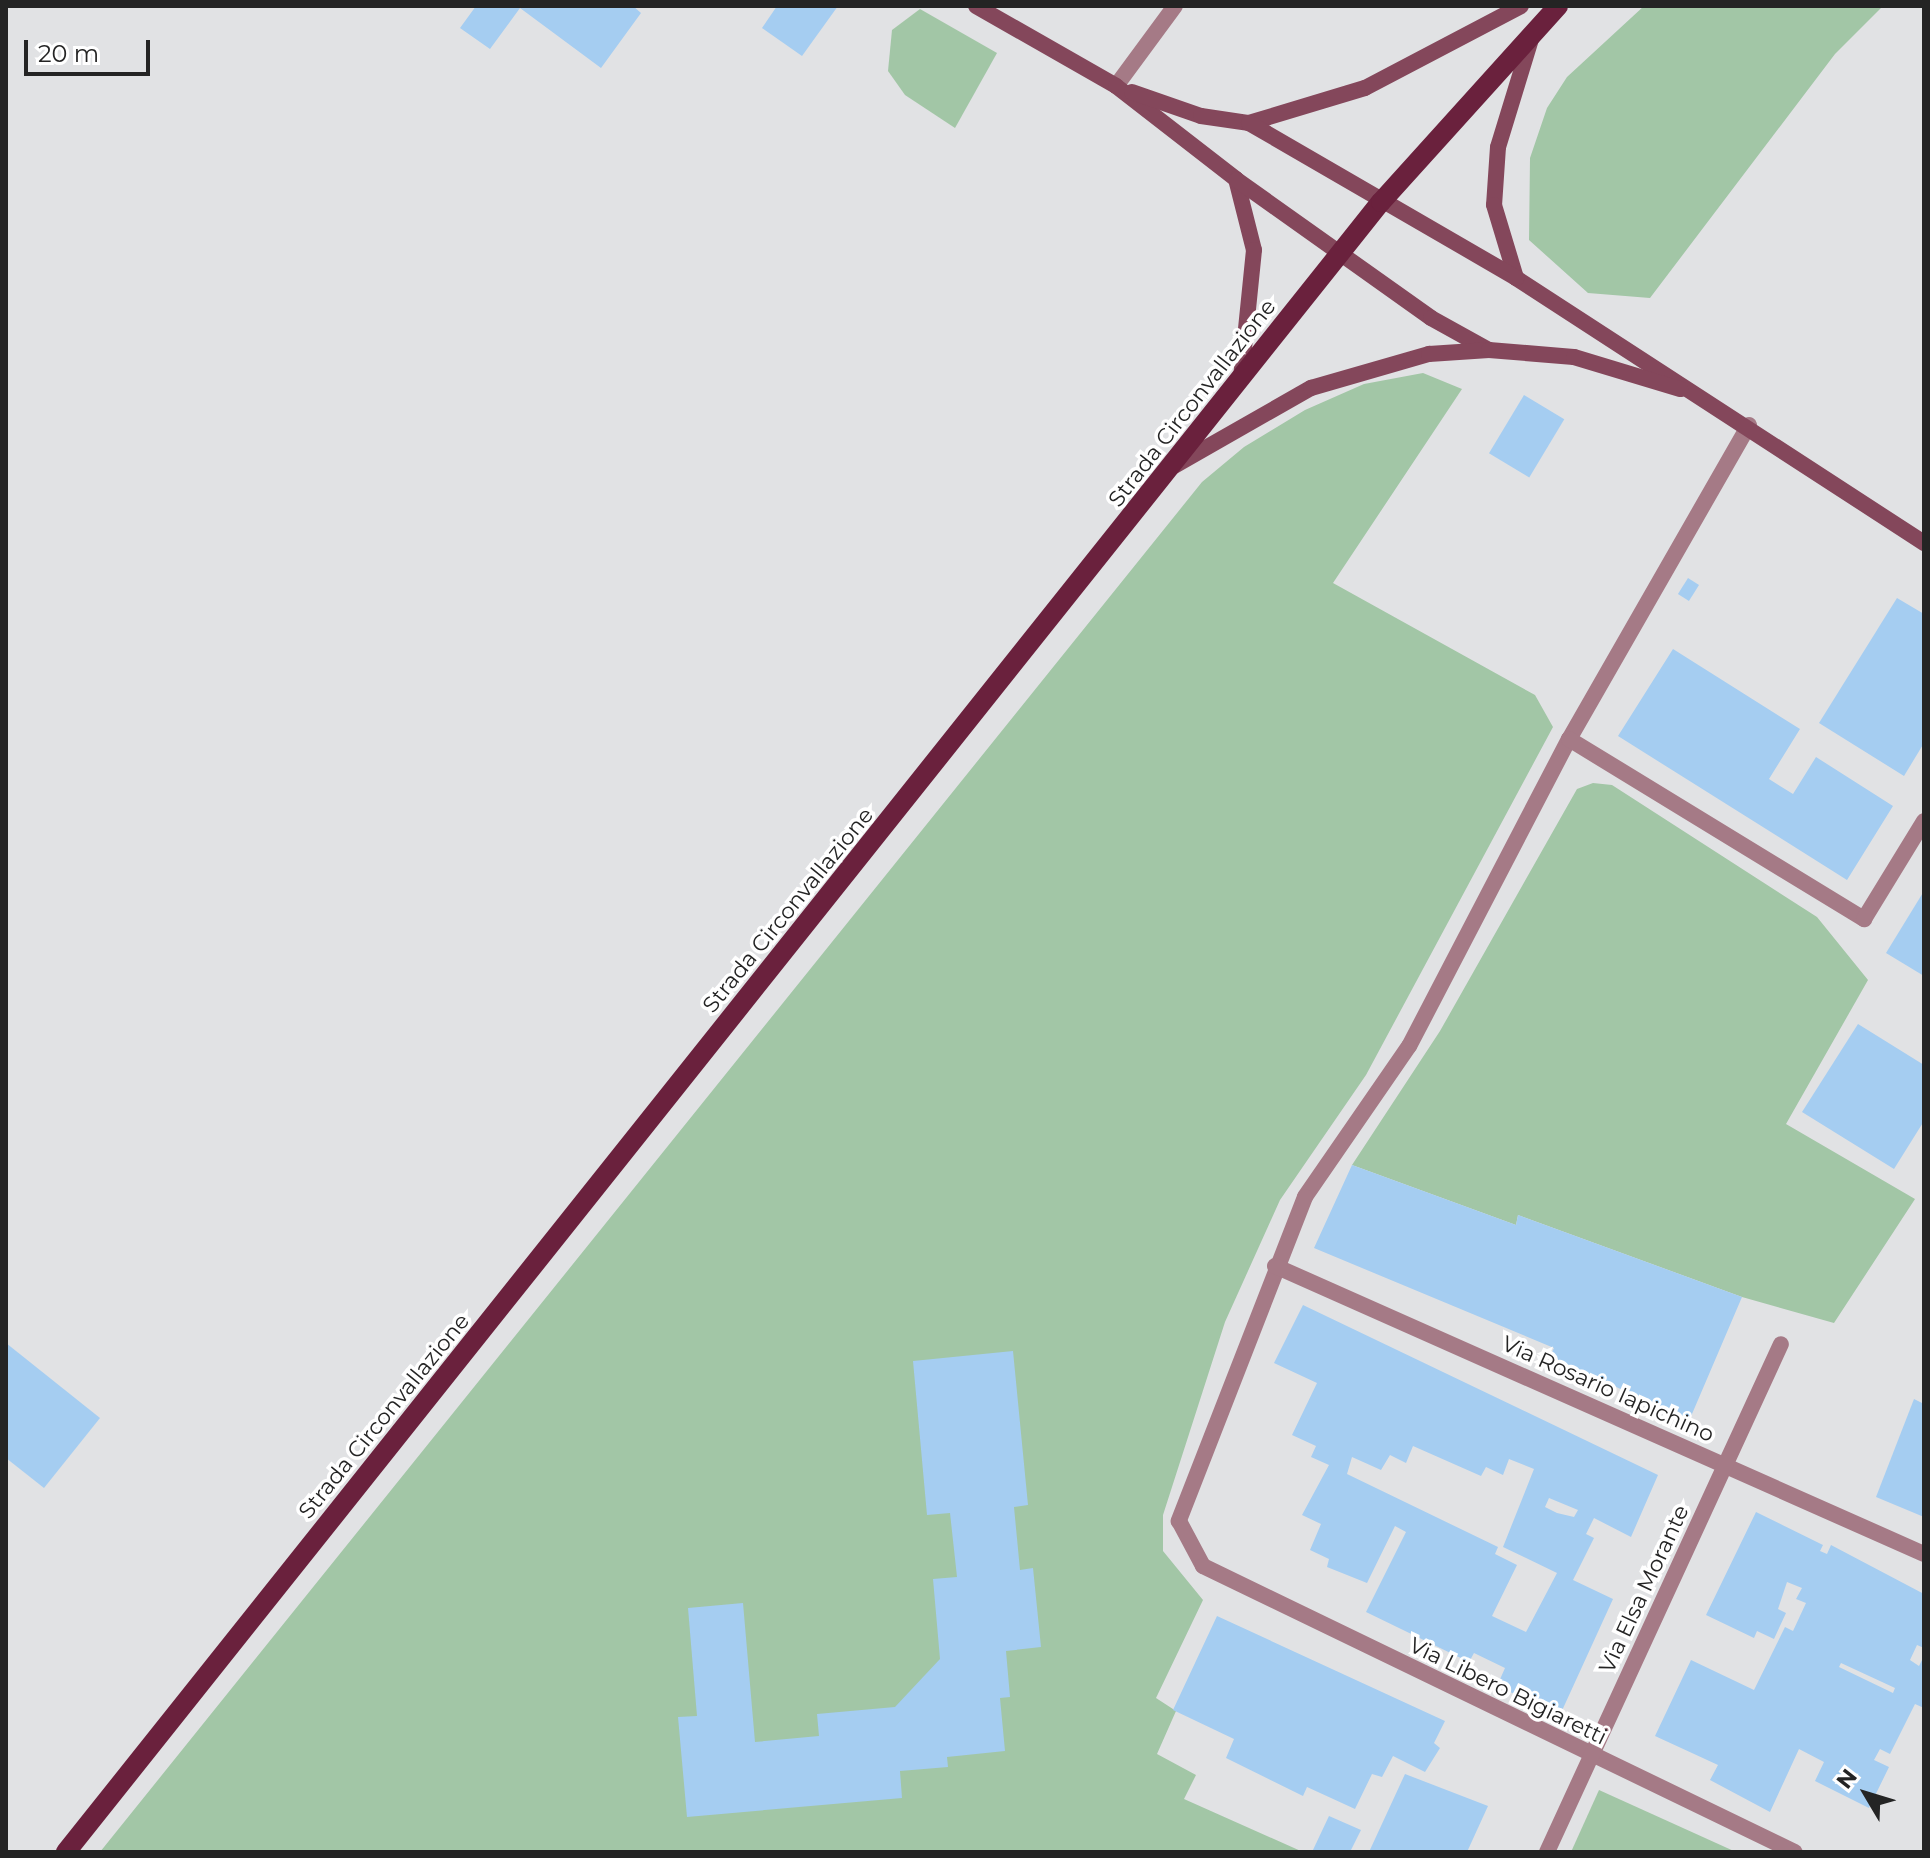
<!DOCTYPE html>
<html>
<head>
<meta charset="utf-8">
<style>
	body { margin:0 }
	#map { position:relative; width:1930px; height:1858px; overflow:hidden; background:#e1e2e4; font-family:Montserrat,sans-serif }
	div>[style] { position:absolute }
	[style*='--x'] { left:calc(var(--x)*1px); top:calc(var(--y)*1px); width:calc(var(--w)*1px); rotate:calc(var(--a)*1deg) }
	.green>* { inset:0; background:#a2c6a6 }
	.building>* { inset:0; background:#a5cdf1; transform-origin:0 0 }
	.lane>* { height:16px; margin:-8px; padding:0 8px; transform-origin:8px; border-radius:8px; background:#a57a86 }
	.street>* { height:16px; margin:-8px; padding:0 8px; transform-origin:8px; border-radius:8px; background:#a57a86 }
	.secondary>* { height:16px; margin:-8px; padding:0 8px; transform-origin:8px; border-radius:8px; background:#84475b }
	.primary>* { height:20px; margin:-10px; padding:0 10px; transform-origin:10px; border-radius:10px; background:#6a213d }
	span { translate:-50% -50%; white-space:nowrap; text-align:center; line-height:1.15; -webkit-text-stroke:7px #fff; paint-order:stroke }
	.street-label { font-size:22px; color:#242424 }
	.frame { position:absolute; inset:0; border:8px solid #242424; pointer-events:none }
	.north { position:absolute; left:1826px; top:1754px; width:80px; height:80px; -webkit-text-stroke:6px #fff; paint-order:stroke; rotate:308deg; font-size:22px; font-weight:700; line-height:32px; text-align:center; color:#242424 }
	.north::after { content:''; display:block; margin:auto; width:28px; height:36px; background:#242424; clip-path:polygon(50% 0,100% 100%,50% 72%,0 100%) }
	.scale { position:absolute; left:24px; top:40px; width:126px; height:36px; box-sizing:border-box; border:4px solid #242424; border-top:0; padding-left:10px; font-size:24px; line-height:28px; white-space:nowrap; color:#242424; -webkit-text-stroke:6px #fff; paint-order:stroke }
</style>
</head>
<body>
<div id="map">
	<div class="green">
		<div style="clip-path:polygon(1644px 6px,1883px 6px,1835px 54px,1650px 298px,1588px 293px,1529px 240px,1530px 158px,1547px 108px,1567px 77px)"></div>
		<div style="clip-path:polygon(920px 9px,997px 53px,955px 128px,905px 95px,888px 71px,892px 30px)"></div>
		<div style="clip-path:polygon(1423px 373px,1462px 389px,1333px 583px,1535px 695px,1553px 727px,1366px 1075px,1280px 1200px,1225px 1322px,1163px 1515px,1163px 1551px,1203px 1600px,1156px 1698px,1176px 1711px,1157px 1754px,1196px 1775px,1184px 1799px,1303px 1852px,100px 1852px,1202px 482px,1244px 447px,1305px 410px,1364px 384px)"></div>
		<div style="clip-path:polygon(1593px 783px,1612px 785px,1817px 917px,1868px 980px,1786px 1124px,1915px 1199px,1834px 1323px,1742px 1297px,1518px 1215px,1516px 1225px,1352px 1165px,1440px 1031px,1577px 789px)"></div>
		<div style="clip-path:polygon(1599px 1790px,1736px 1852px,1571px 1852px)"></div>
	</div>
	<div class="building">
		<div style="clip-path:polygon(476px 6px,633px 6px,641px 13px,601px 68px,520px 8px,490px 49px,460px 28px)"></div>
		<div style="clip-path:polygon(777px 6px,838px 6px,802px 56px,762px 28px)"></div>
		<div style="left:1524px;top:395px;width:47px;height:68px;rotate:31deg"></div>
		<div style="left:1688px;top:578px;width:13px;height:19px;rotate:32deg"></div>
		<div style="clip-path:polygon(1897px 598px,1924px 614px,1924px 743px,1904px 776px,1819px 723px)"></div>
		<div style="clip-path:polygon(1673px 649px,1800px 729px,1769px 779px,1793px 794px,1816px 757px,1893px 806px,1847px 880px,1618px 736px)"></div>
		<div style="clip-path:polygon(1924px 891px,1924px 976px,1886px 953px)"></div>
		<div style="clip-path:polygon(1858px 1024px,1924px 1065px,1924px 1121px,1894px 1169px,1802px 1112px)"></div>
		<div style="clip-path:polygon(1352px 1165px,1516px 1225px,1518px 1215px,1742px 1297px,1689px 1421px,1550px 1356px,1554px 1348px,1314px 1248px)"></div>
		<div style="clip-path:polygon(evenodd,1303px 1305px,1658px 1475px,1631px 1537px,1594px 1518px,1586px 1534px,1594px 1538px,1573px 1580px,1613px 1599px,1560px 1715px,1497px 1686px,1505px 1668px,1474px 1653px,1469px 1662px,1366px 1612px,1406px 1532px,1395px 1526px,1367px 1583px,1327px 1567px,1329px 1559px,1310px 1550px,1321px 1524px,1302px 1515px,1329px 1465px,1311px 1457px,1316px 1446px,1292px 1435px,1317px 1383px,1274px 1363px,1303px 1305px,1413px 1446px,1481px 1476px,1486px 1467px,1503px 1475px,1509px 1459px,1534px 1469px,1503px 1547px,1557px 1573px,1526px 1632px,1492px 1616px,1517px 1565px,1495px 1554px,1498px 1547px,1347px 1474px,1352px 1457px,1381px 1470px,1390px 1455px,1406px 1463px,1413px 1446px,1303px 1305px,1549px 1498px,1578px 1510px,1574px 1517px,1557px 1513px,1545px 1507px,1549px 1498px)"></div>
		<div style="clip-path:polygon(6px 1343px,100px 1418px,44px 1488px,6px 1458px)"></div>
		<div style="clip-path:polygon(1013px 1351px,1028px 1505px,1014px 1507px,1020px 1570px,1033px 1568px,1041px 1647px,1006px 1651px,1010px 1697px,1000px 1698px,1005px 1751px,947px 1757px,948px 1767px,900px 1771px,902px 1798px,687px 1817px,678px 1717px,697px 1716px,688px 1608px,743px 1603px,755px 1742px,819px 1736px,817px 1714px,895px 1707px,940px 1659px,933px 1579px,957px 1577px,950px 1513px,927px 1515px,913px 1361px)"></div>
		<div style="clip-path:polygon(1914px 1399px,1924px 1404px,1924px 1517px,1876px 1497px)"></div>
		<div style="clip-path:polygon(evenodd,1756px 1512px,1823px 1545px,1820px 1551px,1827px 1554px,1831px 1545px,1924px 1594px,1924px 1648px,1917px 1645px,1910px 1660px,1919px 1666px,1924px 1656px,1924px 1708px,1915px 1704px,1890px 1754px,1880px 1749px,1874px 1760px,1889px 1767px,1869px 1808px,1815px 1781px,1824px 1762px,1799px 1749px,1770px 1812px,1710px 1780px,1718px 1765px,1655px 1736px,1691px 1660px,1754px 1690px,1785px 1627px,1793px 1631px,1806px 1603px,1796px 1599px,1802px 1588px,1787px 1582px,1778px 1609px,1786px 1613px,1774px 1639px,1757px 1631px,1754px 1638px,1706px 1615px,1756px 1512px,1841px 1663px,1895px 1688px,1893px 1693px,1839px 1667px,1841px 1663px)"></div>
		<div style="clip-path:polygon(1217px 1616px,1445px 1721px,1434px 1743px,1440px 1748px,1425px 1772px,1393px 1756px,1382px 1777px,1372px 1774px,1355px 1809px,1307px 1787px,1303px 1796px,1226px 1758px,1234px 1739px,1173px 1710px)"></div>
		<div style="clip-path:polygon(1405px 1774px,1488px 1806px,1467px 1852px,1369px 1852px)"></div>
		<div style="clip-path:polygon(1329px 1816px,1361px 1830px,1350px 1852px,1312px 1852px)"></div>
	</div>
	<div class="lane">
		<div style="--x:1116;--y:86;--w:99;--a:-53.6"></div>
	</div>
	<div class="street">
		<div style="--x:1749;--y:425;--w:362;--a:119.8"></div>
		<div style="--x:1569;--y:739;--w:346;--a:117.5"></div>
		<div style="--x:1409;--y:1046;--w:183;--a:124.6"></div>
		<div style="--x:1305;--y:1197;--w:348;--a:111.3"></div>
		<div style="--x:1179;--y:1521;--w:51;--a:61.9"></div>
		<div style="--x:1203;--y:1566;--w:657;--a:25.79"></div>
		<div style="--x:1569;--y:739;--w:346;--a:31.4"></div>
		<div style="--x:1864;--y:919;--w:115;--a:-58.5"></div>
		<div style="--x:1275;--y:1266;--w:710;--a:23.93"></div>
		<div style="--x:1547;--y:1852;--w:559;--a:-65.27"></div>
	</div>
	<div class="secondary">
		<div style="--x:976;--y:6;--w:161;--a:29.7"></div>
		<div style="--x:1116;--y:86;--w:152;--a:37.8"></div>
		<div style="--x:1236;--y:179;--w:73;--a:75.8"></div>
		<div style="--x:1254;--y:250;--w:128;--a:95.8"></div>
		<div style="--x:1532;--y:36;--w:116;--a:107"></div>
		<div style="--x:1498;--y:147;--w:58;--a:93.9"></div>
		<div style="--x:1494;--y:205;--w:76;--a:73.2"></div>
		<div style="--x:1516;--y:278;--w:487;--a:33"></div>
		<div style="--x:1132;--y:92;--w:73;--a:19.2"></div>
		<div style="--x:1201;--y:116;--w:49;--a:8.3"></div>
		<div style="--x:1249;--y:123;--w:121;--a:-16.8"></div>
		<div style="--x:1365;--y:88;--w:176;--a:-27.7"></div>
		<div style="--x:1249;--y:123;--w:309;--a:30.1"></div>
		<div style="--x:1237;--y:180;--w:238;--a:35.4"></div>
		<div style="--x:1431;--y:318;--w:66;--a:28.9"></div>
		<div style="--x:1174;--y:466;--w:158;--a:-29.7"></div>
		<div style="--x:1311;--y:388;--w:123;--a:-16.1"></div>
		<div style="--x:1429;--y:354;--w:60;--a:-3.8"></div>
		<div style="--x:1489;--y:350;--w:85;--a:4.7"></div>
		<div style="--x:1574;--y:357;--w:111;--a:16.8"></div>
	</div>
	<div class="primary">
		<div style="--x:66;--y:1852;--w:2110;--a:-51.45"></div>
		<div style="--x:1381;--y:202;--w:264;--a:-47.9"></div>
	</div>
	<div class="street-label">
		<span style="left:1192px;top:403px;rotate:-52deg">Strada Circonvallazione</span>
		<span style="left:788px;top:910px;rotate:-51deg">Strada Circonvallazione</span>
		<span style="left:1608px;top:1389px;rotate:24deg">Via Rosario Iapichino</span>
		<span style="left:384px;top:1416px;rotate:-51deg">Strada Circonvallazione</span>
		<span style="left:1644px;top:1589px;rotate:-65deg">Via Elsa Morante</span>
		<span style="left:1508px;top:1691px;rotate:26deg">Via Libero Bigiaretti</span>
	</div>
	<div class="frame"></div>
	<div class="north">N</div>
	<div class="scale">20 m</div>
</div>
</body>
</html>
